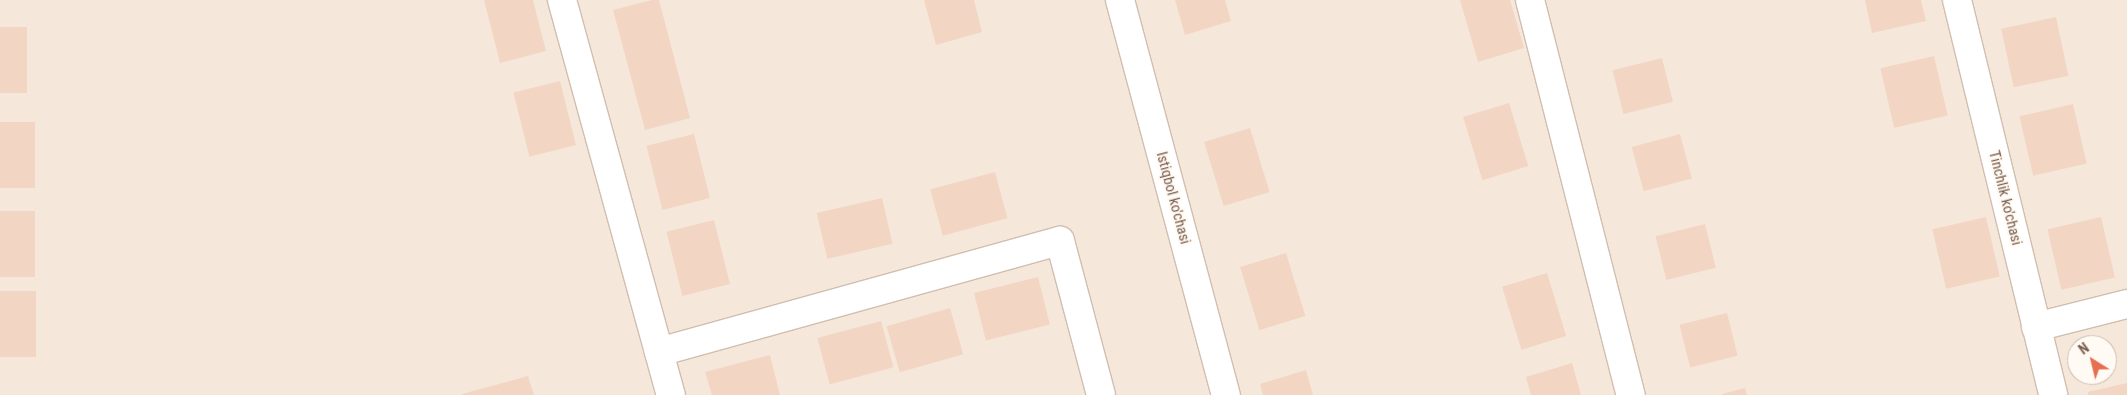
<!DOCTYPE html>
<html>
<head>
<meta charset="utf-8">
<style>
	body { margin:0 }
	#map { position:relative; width:2127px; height:395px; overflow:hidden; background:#fdf6ec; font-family:"Roboto Condensed",sans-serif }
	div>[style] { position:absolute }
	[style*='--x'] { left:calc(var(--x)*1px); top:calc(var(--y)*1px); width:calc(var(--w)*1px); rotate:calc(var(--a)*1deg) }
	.residential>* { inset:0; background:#f5e8da }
	.building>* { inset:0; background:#f3d5c3; transform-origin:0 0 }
	.roads { filter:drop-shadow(1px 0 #d1beb0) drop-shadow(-1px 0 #d1beb0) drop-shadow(0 1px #d1beb0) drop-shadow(0 -1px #d1beb0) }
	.minor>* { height:28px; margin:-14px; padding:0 14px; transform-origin:14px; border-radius:14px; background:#fff }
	span { translate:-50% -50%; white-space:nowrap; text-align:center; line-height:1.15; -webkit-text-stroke:4px #fffaf3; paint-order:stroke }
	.street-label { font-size:15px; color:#7a5c4d }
	.north { position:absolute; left:2067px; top:335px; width:50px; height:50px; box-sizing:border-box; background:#fffaf3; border:1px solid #cabbb1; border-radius:50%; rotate:324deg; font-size:14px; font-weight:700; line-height:20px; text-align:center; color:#7a5c4d }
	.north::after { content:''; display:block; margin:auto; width:18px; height:22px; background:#e76f51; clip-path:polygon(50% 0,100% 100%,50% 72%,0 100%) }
</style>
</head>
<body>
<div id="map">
	<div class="residential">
		<div style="clip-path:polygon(evenodd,0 0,2127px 0,2127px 395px,0 395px,0 0,2077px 345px,2107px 345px,2107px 375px,2077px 375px,2077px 345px)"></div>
	</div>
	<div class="building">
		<div style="clip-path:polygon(484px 0,533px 0,546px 51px,500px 63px)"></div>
		<div style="clip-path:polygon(652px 0,659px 0,690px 118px,645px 130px,613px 10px)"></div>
		<div style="clip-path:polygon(924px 0,974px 0,982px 32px,936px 45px)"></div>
		<div style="clip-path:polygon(1175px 0,1225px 0,1231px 21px,1185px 35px)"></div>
		<div style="clip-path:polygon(1460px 0,1510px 0,1524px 48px,1478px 62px)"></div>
		<div style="clip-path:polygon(1865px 0,1921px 0,1926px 21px,1872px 33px)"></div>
		<div style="left:2056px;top:17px;width:60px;height:56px;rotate:78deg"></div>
		<div style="left:0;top:27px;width:27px;height:66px"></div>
		<div style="left:1934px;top:56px;width:61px;height:55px;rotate:77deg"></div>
		<div style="left:1662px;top:58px;width:45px;height:51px;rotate:76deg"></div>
		<div style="left:560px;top:81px;width:66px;height:48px;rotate:76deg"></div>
		<div style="left:1509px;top:103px;width:66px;height:48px;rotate:73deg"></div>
		<div style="left:2073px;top:104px;width:61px;height:55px;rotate:77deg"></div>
		<div style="left:0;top:122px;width:35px;height:66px"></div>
		<div style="left:1250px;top:128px;width:67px;height:48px;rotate:73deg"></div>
		<div style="left:694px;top:134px;width:66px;height:49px;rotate:76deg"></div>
		<div style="left:1680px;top:134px;width:46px;height:50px;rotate:75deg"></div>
		<div style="left:995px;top:172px;width:48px;height:67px;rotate:75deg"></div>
		<div style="left:882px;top:198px;width:47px;height:67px;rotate:77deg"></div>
		<div style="left:0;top:211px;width:35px;height:66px"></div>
		<div style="left:1986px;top:217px;width:61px;height:55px;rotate:77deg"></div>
		<div style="left:2101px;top:217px;width:62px;height:55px;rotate:77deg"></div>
		<div style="left:714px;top:220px;width:66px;height:49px;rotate:76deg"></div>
		<div style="left:1705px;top:224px;width:45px;height:51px;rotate:76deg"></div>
		<div style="left:1286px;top:253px;width:66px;height:48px;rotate:73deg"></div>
		<div style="left:1547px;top:273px;width:66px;height:47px;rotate:73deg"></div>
		<div style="left:1038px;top:277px;width:49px;height:66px;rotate:76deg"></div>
		<div style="left:0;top:291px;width:36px;height:66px"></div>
		<div style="left:950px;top:308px;width:48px;height:66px;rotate:74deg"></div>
		<div style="left:1727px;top:313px;width:44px;height:49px;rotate:76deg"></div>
		<div style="left:881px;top:321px;width:48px;height:66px;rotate:75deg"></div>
		<div style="clip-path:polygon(770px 355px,780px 395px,712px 395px,705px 372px)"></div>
		<div style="clip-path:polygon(1572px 363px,1581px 395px,1531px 395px,1526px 377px)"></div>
		<div style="clip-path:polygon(1306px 370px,1313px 395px,1263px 395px,1260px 384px)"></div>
		<div style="clip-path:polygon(528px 376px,534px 395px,463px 395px,462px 394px)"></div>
		<div style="clip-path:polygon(2127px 383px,2127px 395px,2088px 395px,2088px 392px)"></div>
		<div style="clip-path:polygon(1745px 388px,1747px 395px,1722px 395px,1722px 394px)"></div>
	</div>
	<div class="roads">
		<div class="minor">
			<div style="--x:562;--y:0;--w:410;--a:74.6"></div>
			<div style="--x:1120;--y:0;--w:409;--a:75"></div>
			<div style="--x:1530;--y:0;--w:408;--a:75.7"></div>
			<div style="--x:1957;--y:0;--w:406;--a:76.3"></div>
			<div style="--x:2036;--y:327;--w:94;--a:-14.2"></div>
			<div style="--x:659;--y:352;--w:416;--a:-15.5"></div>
			<div style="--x:1060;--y:241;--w:159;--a:75.1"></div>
		</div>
	</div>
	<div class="street-label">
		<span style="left:1173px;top:198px;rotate:75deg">Istiqbol ko'chasi</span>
		<span style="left:2005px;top:198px;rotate:76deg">Tinchlik ko'chasi</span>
	</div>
	<div class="north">N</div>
</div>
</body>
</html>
